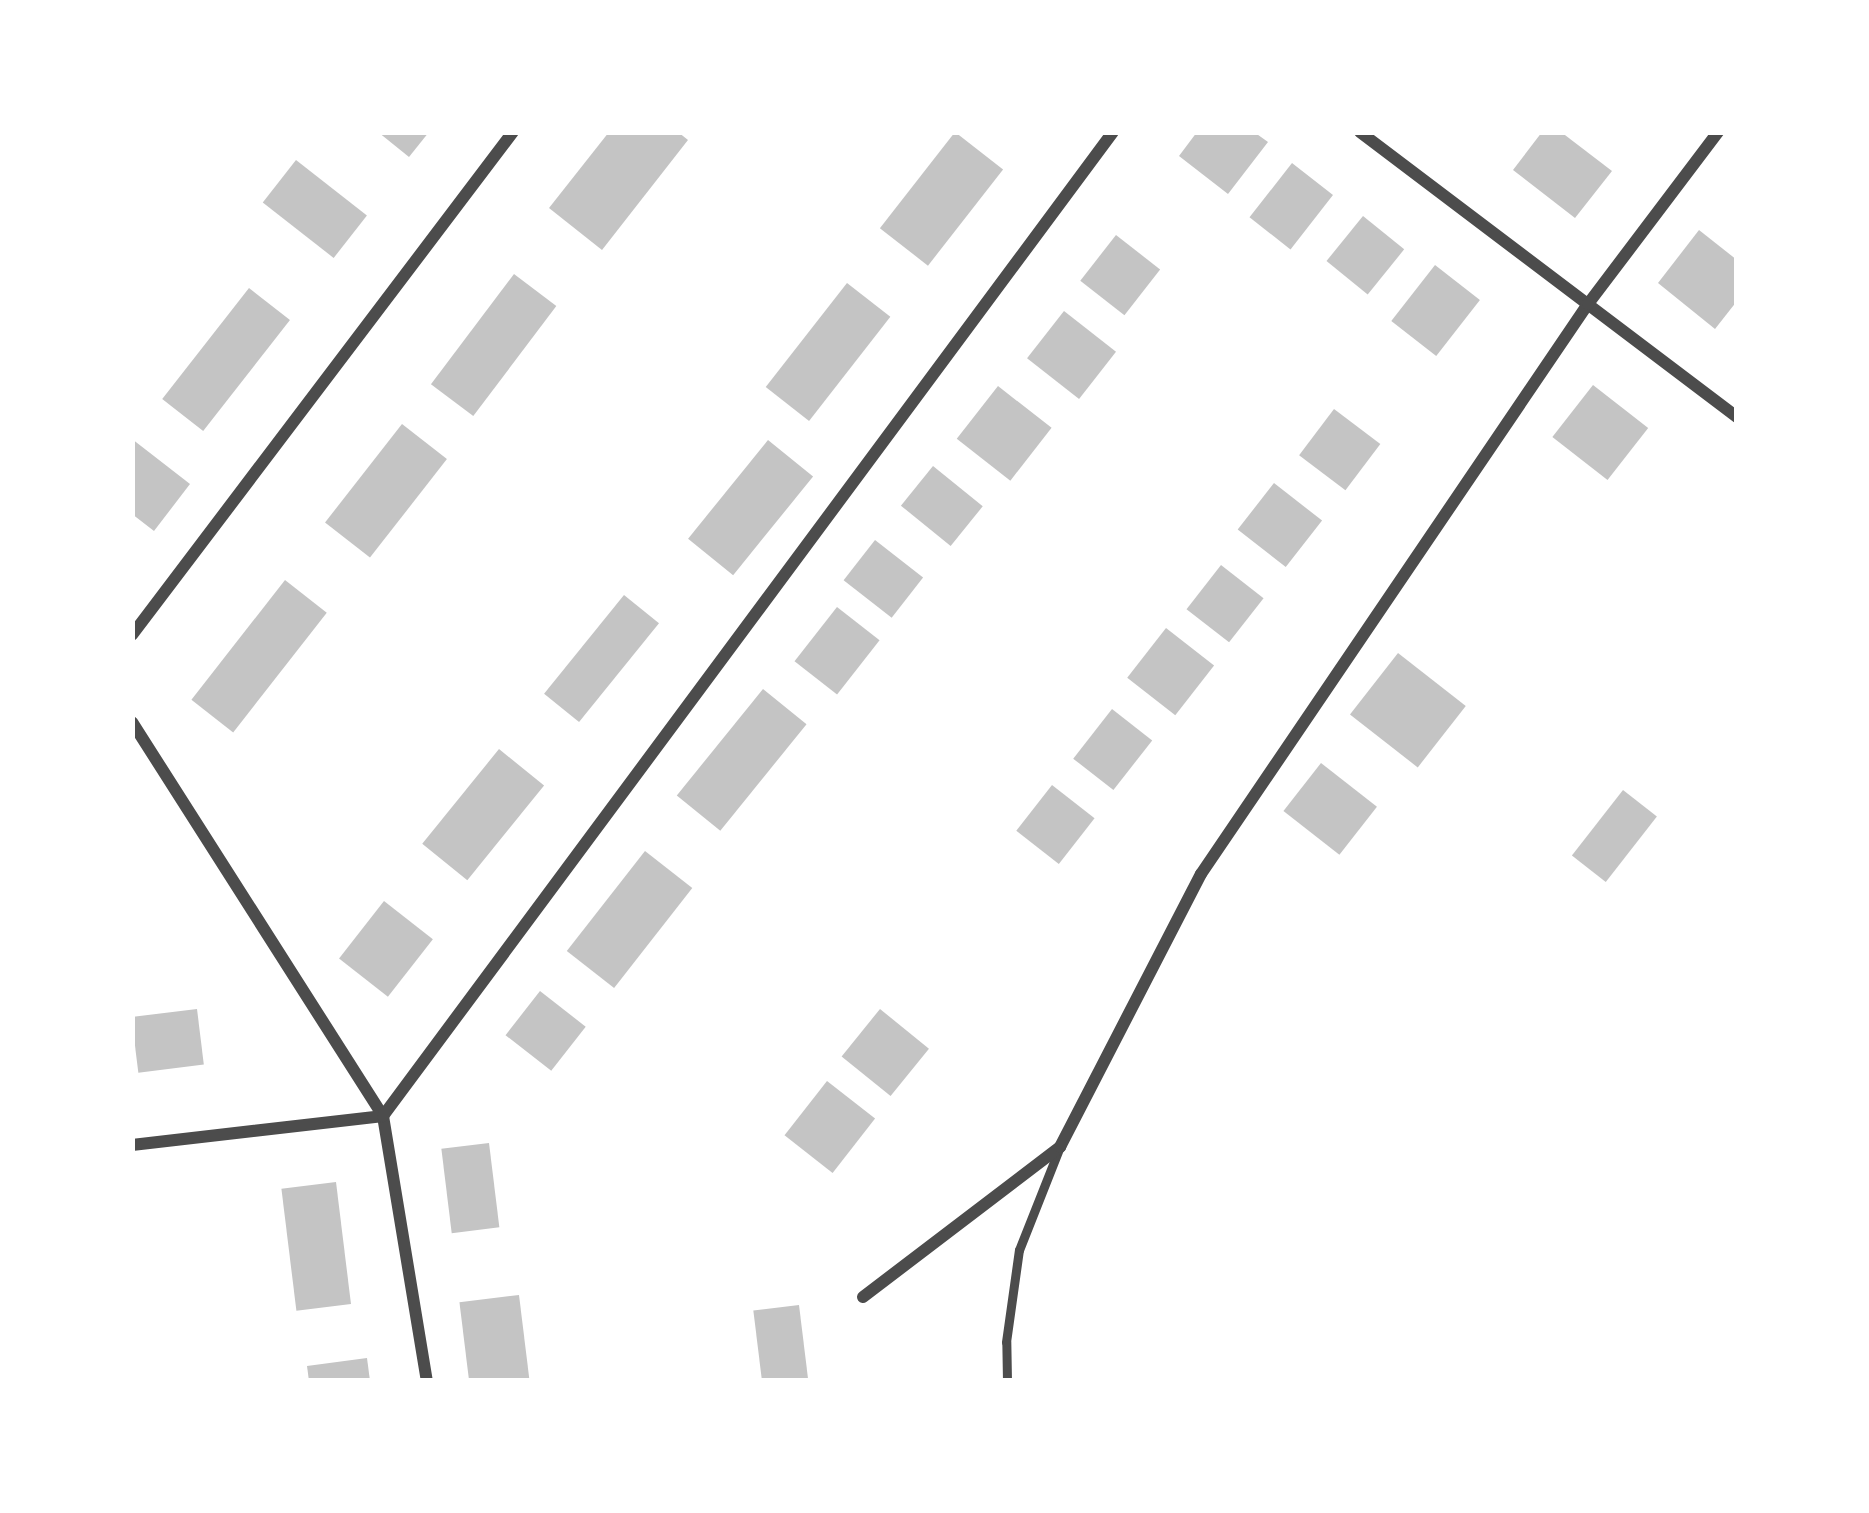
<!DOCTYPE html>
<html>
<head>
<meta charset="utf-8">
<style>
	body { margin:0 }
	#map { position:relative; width:1869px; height:1513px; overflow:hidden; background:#fff; font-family:Helvetica,sans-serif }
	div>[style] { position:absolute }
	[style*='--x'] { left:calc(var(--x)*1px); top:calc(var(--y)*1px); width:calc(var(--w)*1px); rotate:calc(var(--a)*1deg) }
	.building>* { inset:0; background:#c4c4c4; transform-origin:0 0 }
	.service>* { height:9px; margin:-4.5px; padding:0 4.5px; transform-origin:4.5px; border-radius:4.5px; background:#4c4c4c }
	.minor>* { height:12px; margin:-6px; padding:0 6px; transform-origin:6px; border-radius:6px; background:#4c4c4c }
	span { translate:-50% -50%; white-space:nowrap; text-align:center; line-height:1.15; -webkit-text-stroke:12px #fff; paint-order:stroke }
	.frame { position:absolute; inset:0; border:135px solid #fff; pointer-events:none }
</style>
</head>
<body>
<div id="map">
	<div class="building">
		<div style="clip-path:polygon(378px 132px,429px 132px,409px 157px)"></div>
		<div style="clip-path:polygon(609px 132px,678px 132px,688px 140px,602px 250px,549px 208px)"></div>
		<div style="left:955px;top:132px;width:61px;height:122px;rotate:38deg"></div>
		<div style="clip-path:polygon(1197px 132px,1254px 132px,1268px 142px,1228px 194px,1179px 156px)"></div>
		<div style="clip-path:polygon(1542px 132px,1561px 132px,1612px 171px,1575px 218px,1513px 170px)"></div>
		<div style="left:296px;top:160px;width:90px;height:54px;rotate:38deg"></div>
		<div style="left:1292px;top:163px;width:52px;height:69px;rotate:38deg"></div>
		<div style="left:1363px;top:216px;width:53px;height:58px;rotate:39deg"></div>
		<div style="clip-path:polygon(1699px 230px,1737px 260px,1737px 301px,1715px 329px,1658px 283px)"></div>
		<div style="left:1116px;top:235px;width:56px;height:58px;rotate:38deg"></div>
		<div style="left:1435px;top:265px;width:57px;height:71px;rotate:38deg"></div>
		<div style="left:514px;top:274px;width:53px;height:138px;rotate:37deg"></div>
		<div style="left:847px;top:283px;width:55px;height:132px;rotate:38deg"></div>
		<div style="left:249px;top:288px;width:52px;height:141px;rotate:38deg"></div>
		<div style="left:1064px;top:311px;width:66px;height:60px;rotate:38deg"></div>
		<div style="left:1593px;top:385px;width:70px;height:66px;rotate:38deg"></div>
		<div style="left:998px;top:386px;width:68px;height:67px;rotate:38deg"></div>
		<div style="left:1334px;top:409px;width:58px;height:58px;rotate:37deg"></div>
		<div style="left:402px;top:424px;width:57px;height:125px;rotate:38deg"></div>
		<div style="clip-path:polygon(132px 439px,190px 484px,154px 531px,132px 514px)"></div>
		<div style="left:768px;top:440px;width:58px;height:127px;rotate:39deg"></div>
		<div style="left:933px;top:466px;width:64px;height:51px;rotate:39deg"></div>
		<div style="left:1274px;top:483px;width:61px;height:59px;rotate:38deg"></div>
		<div style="left:875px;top:540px;width:61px;height:51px;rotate:38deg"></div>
		<div style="left:1221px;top:565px;width:54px;height:56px;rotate:38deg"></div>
		<div style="left:285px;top:580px;width:53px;height:152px;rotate:38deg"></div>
		<div style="left:624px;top:595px;width:45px;height:127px;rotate:39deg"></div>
		<div style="left:837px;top:607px;width:54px;height:69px;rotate:38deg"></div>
		<div style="left:1166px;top:628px;width:61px;height:63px;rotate:38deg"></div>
		<div style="left:1398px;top:653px;width:86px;height:78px;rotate:38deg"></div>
		<div style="left:763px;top:689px;width:56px;height:137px;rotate:39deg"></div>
		<div style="left:1112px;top:709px;width:51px;height:63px;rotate:38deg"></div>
		<div style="left:499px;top:749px;width:58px;height:122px;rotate:39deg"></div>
		<div style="left:1321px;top:763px;width:71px;height:61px;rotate:38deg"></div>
		<div style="left:1052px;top:785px;width:54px;height:58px;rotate:38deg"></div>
		<div style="left:1623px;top:790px;width:43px;height:83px;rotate:38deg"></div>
		<div style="left:645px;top:851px;width:60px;height:127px;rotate:38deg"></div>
		<div style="left:384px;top:901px;width:62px;height:73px;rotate:38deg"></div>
		<div style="left:540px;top:991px;width:58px;height:56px;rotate:38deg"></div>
		<div style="left:197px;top:1009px;width:56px;height:66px;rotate:83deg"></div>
		<div style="left:880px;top:1009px;width:63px;height:61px;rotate:39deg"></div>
		<div style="left:827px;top:1081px;width:61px;height:69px;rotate:38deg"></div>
		<div style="left:489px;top:1143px;width:85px;height:48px;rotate:83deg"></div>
		<div style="left:336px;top:1182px;width:123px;height:55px;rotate:83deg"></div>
		<div style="left:519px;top:1295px;width:87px;height:60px;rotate:83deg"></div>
		<div style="left:799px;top:1305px;width:77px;height:46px;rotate:83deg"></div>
		<div style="clip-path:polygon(367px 1358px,370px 1381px,309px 1381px,307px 1366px)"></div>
	</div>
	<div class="service">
		<div style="--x:1007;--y:1381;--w:39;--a:-91"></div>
		<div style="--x:1006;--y:1342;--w:93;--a:-82"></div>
		<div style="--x:1019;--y:1250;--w:109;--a:-68.4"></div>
	</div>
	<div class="minor">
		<div style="--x:1360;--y:132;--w:473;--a:37.1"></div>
		<div style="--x:132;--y:635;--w:631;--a:-52.86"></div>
		<div style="--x:132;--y:722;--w:467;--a:57.5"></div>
		<div style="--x:383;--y:1116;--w:269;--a:80.6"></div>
		<div style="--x:132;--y:1145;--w:253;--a:-6.6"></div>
		<div style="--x:383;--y:1116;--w:1225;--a:-53.43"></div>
		<div style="--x:863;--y:1297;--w:248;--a:-37.3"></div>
		<div style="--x:1060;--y:1147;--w:307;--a:-62.7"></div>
		<div style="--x:1201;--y:874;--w:689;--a:-55.83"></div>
		<div style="--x:1588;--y:304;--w:216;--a:-52.9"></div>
	</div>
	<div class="frame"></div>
</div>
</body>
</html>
